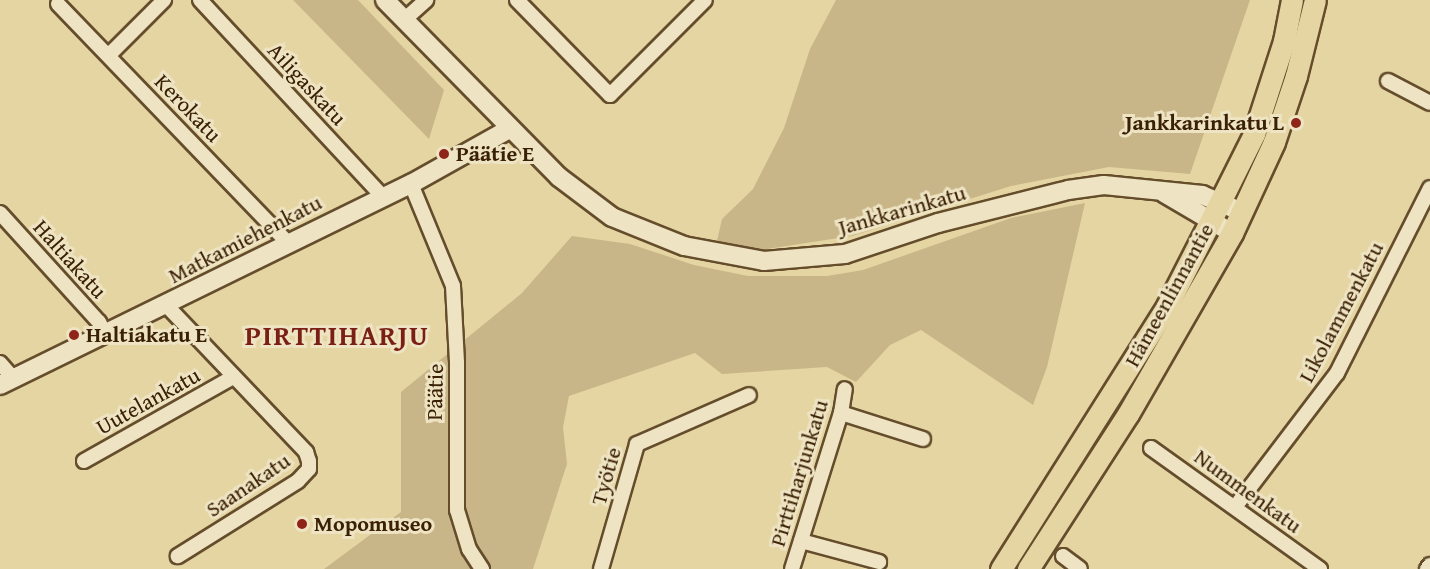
<!DOCTYPE html>
<html>
<head>
<meta charset="utf-8">
<style>
	body { margin:0 }
	#map { position:relative; width:1430px; height:569px; overflow:hidden; background:#e5d5a3; font-family:"Gentium Book Plus",serif }
	div>[style] { position:absolute }
	[style*='--x'] { left:calc(var(--x)*1px); top:calc(var(--y)*1px); width:calc(var(--w)*1px); rotate:calc(var(--a)*1deg) }
	.green>* { inset:0; background:#c8b688 }
	.roads { filter:drop-shadow(2px 0 #654d2c) drop-shadow(-2px 0 #654d2c) drop-shadow(0 2px #654d2c) drop-shadow(0 -2px #654d2c) }
	.street>* { height:14px; margin:-7px; padding:0 7px; transform-origin:7px; border-radius:7px; background:#eee4c3 }
	.secondary>* { height:18px; margin:-9px; padding:0 9px; transform-origin:9px; border-radius:9px; background:#eee4c3 }
	.primary>* { height:21px; margin:-10.5px; padding:0 10.5px; transform-origin:10.5px; border-radius:10.5px; background:#e5d5a3 }
	.dots>* { width:16px; height:16px; translate:-50% -50%; box-sizing:border-box; border:3px solid #eee4c3; border-radius:50% }
	span { translate:-50% -50%; white-space:nowrap; text-align:center; line-height:1.15; -webkit-text-stroke:6px #eee4c3; paint-order:stroke }
	.street-label { font-size:22px; color:#3a2004 }
	.poi-label { font-size:22px; color:#3a2004; font-weight:700 }
	.right { translate:-100% -50%; text-align:right }
	.left { translate:0 -50%; text-align:left }
	.district-label { font-size:28px; color:#7a1f14; font-weight:700; letter-spacing:1.5px }
</style>
</head>
<body>
<div id="map">
	<div class="green">
		<div style="clip-path:polygon(293px 0,358px 0,444px 90px,429px 139px)"></div>
		<div style="clip-path:polygon(836px 0,1250px 0,1190px 174px,1109px 167px,1011px 186px,852px 236px,753px 251px,716px 245px,722px 219px,753px 189px,784px 128px,810px 49px)"></div>
		<div style="clip-path:polygon(1085px 203px,1047px 367px,1033px 405px,921px 330px,890px 345px,856px 382px,827px 367px,722px 374px,695px 353px,569px 396px,563px 427px,567px 464px,533px 569px,324px 569px,401px 512px,401px 392px,522px 293px,572px 236px,630px 244px,694px 265px,748px 276px,827px 276px,863px 270px,1011px 218px)"></div>
	</div>
	<div class="roads">
		<div class="street">
			<div style="--x:200;--y:0;--w:269;--a:47.1"></div>
			<div style="--x:517;--y:0;--w:133;--a:45.6"></div>
			<div style="--x:610;--y:95;--w:134;--a:-45"></div>
			<div style="--x:58;--y:4;--w:332;--a:46.1"></div>
			<div style="--x:404;--y:20;--w:30;--a:-42"></div>
			<div style="--x:109;--y:55;--w:78;--a:-45"></div>
			<div style="--x:1388;--y:81;--w:47;--a:27.6"></div>
			<div style="--x:411;--y:184;--w:110;--a:67.6"></div>
			<div style="--x:453;--y:286;--w:77;--a:87"></div>
			<div style="--x:457;--y:363;--w:147;--a:90"></div>
			<div style="--x:457;--y:510;--w:41;--a:72.9"></div>
			<div style="--x:469;--y:549;--w:24;--a:57"></div>
			<div style="--x:0;--y:213;--w:147;--a:47.8"></div>
			<div style="--x:99;--y:322;--w:13;--a:63"></div>
			<div style="--x:167;--y:306;--w:202;--a:46.4"></div>
			<div style="--x:306;--y:452;--w:9;--a:72"></div>
			<div style="--x:309;--y:461;--w:8;--a:90"></div>
			<div style="--x:309;--y:469;--w:16;--a:133"></div>
			<div style="--x:298;--y:481;--w:142;--a:148"></div>
			<div style="--x:0;--y:363;--w:21;--a:49"></div>
			<div style="--x:841;--y:413;--w:86;--a:17.6"></div>
			<div style="--x:1151;--y:448;--w:208;--a:35.6"></div>
			<div style="--x:84;--y:461;--w:171;--a:-29.4"></div>
			<div style="--x:1235;--y:507;--w:168;--a:-52.7"></div>
			<div style="--x:1337;--y:373;--w:207;--a:-63.3"></div>
			<div style="--x:801;--y:541;--w:81;--a:15.1"></div>
			<div style="--x:1063;--y:556;--w:21;--a:37"></div>
			<div style="--x:601;--y:569;--w:130;--a:-73.9"></div>
			<div style="--x:637;--y:444;--w:122;--a:-23.6"></div>
			<div style="--x:792;--y:569;--w:164;--a:-72.6"></div>
			<div style="--x:841;--y:413;--w:24;--a:-81"></div>
			<div style="--x:1427;--y:569;--w:5;--a:-53"></div>
		</div>
		<div class="secondary">
			<div style="--x:385;--y:0;--w:248;--a:45.5"></div>
			<div style="--x:559;--y:177;--w:66;--a:37"></div>
			<div style="--x:612;--y:217;--w:78;--a:21.9"></div>
			<div style="--x:684;--y:246;--w:81;--a:10.6"></div>
			<div style="--x:764;--y:261;--w:81;--a:-4.9"></div>
			<div style="--x:845;--y:254;--w:98;--a:-18.4"></div>
			<div style="--x:938;--y:223;--w:134;--a:-14.2"></div>
			<div style="--x:1068;--y:190;--w:36;--a:-8"></div>
			<div style="--x:1104;--y:185;--w:99;--a:5.8"></div>
			<div style="--x:1202;--y:195;--w:43;--a:23"></div>
			<div style="--x:1164;--y:193;--w:79;--a:30.5"></div>
			<div style="--x:0;--y:385;--w:458;--a:-26.1"></div>
			<div style="--x:411;--y:184;--w:112;--a:-29.3"></div>
		</div>
		<div class="primary">
			<div style="--x:1001;--y:569;--w:311;--a:-57.7"></div>
			<div style="--x:1167;--y:306;--w:94;--a:-62.9"></div>
			<div style="--x:1210;--y:222;--w:98;--a:-63.4"></div>
			<div style="--x:1254;--y:134;--w:98;--a:-72.1"></div>
			<div style="--x:1284;--y:41;--w:42;--a:-79"></div>
			<div style="--x:1028;--y:569;--w:184;--a:-57.2"></div>
			<div style="--x:1128;--y:414;--w:209;--a:-60.1"></div>
			<div style="--x:1232;--y:233;--w:100;--a:-65.2"></div>
			<div style="--x:1274;--y:142;--w:70;--a:-71.6"></div>
			<div style="--x:1296;--y:76;--w:78;--a:-76"></div>
		</div>
	</div>
	<div class="dots">
		<div style="left:1296px;top:123px;background:#8f2418"></div>
		<div style="left:444px;top:154px;background:#8f2418"></div>
		<div style="left:74px;top:335px;background:#8f2418"></div>
		<div style="left:302px;top:524px;background:#8f2418"></div>
	</div>
	<div class="street-label">
		<span style="left:307px;top:84px;rotate:47deg">Ailigaskatu</span>
		<span style="left:188px;top:108px;rotate:46deg">Kerokatu</span>
		<span style="left:902px;top:210px;rotate:-16deg">Jankkarinkatu</span>
		<span style="left:245px;top:239px;rotate:-27deg">Matkamiehenkatu</span>
		<span style="left:70px;top:259px;rotate:48deg">Haltiakatu</span>
		<span style="left:1169px;top:295px;rotate:-61deg">Hämeenlinnantie</span>
		<span style="left:1341px;top:312px;rotate:-62deg">Likolammenkatu</span>
		<span style="left:435px;top:392px;rotate:-89deg">Päätie</span>
		<span style="left:148px;top:401px;rotate:-29deg">Uutelankatu</span>
		<span style="left:799px;top:473px;rotate:-73deg">Pirttiharjunkatu</span>
		<span style="left:606px;top:476px;rotate:-74deg">Työtie</span>
		<span style="left:248px;top:485px;rotate:-34deg">Saanakatu</span>
		<span style="left:1248px;top:491px;rotate:36deg">Nummenkatu</span>
	</div>
	<div class="poi-label">
		<span class="right" style="left:1284px;top:123px">Jankkarinkatu L</span>
		<span class="left" style="left:456px;top:154px">Päätie E</span>
		<span class="left" style="left:86px;top:335px">Haltiakatu E</span>
		<span class="left" style="left:314px;top:524px">Mopomuseo</span>
	</div>
	<div class="district-label">
		<span style="left:337px;top:335px">PIRTTIHARJU</span>
	</div>
</div>
</body>
</html>
